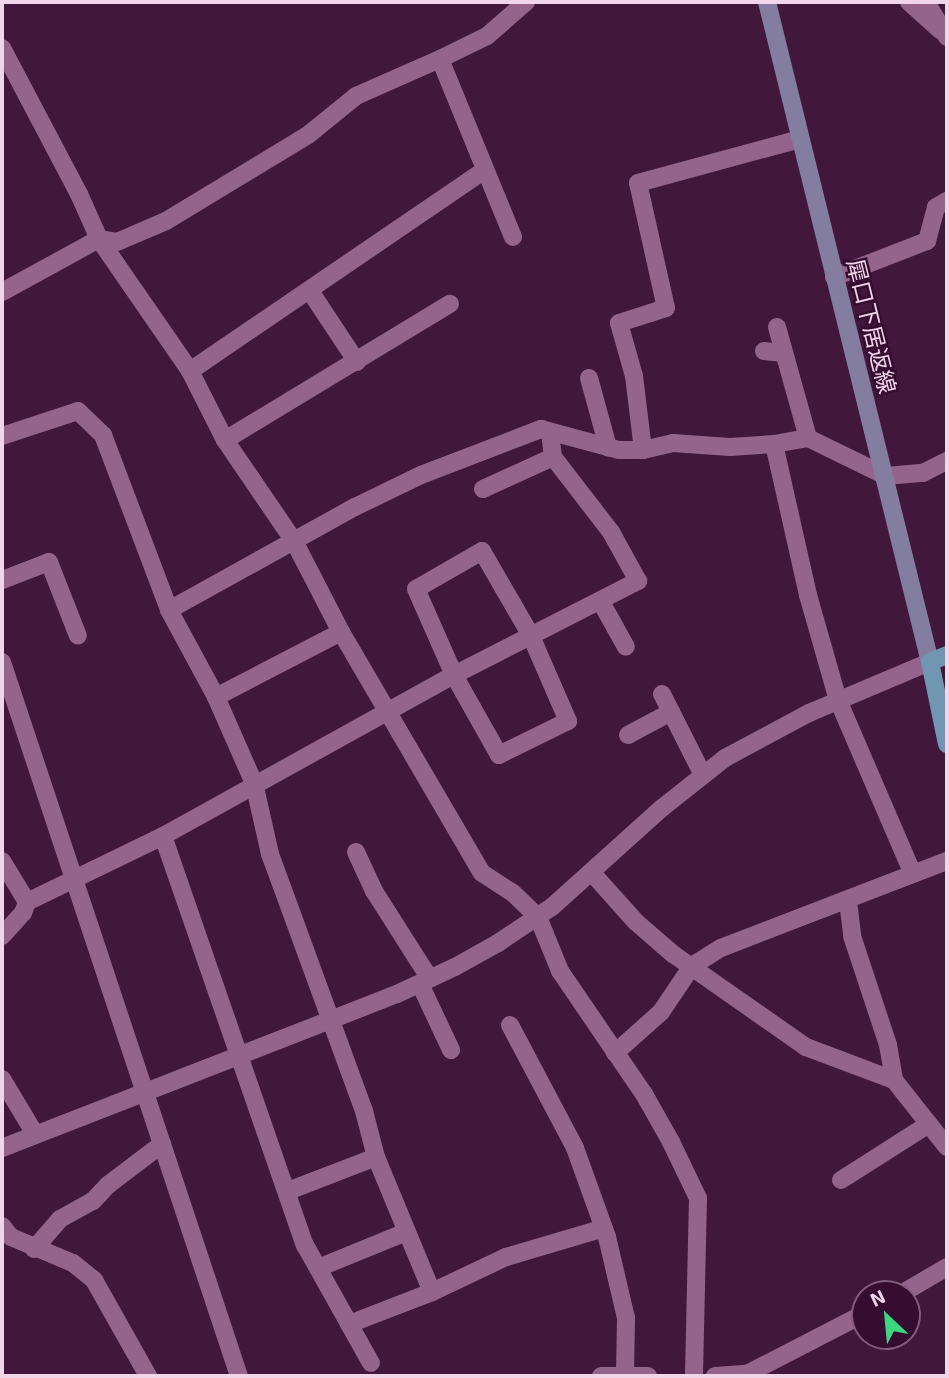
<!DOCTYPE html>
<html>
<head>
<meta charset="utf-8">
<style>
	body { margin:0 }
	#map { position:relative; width:949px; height:1378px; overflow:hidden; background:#41173b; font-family:"Exo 2","Noto Sans JP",sans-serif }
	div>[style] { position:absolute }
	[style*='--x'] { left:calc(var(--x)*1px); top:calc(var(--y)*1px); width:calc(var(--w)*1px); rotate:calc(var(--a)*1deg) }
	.minor>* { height:18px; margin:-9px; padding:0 9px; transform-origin:9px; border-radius:9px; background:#94648c }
	.tertiary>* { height:18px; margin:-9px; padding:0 9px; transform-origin:9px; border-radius:9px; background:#94648c }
	.secondary>* { height:18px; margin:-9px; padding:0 9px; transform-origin:9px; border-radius:9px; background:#837d9f }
	.primary>* { height:18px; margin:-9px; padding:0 9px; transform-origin:9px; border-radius:9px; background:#7196b2 }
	span { translate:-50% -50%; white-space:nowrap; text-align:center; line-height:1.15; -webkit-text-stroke:5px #360c31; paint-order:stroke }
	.street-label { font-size:23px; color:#f1d5eb }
	.frame { position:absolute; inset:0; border:4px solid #f1d5eb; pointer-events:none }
	.north { position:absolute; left:851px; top:1280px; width:70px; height:70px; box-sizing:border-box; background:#360c31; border:2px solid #815c7b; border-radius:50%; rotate:334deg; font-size:19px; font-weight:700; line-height:28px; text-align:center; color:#f1d5eb }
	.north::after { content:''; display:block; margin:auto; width:24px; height:32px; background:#3cd77e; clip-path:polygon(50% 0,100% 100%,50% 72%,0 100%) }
</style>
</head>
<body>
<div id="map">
	<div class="minor">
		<div style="--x:909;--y:2;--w:42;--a:42.1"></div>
		<div style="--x:2;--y:48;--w:165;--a:62.2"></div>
		<div style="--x:79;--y:194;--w:49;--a:66"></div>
		<div style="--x:99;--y:239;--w:160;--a:55.4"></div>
		<div style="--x:190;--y:371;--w:77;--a:63.1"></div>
		<div style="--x:225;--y:440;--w:122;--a:55.7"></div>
		<div style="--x:294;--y:541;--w:102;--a:62.7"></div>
		<div style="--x:341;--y:632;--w:279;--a:59.7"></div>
		<div style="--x:482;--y:873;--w:37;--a:33"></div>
		<div style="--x:513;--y:893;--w:35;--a:44"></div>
		<div style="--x:538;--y:917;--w:58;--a:67.8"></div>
		<div style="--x:560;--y:971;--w:149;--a:55.7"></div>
		<div style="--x:644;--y:1094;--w:55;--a:60.6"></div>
		<div style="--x:671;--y:1142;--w:62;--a:64.3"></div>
		<div style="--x:698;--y:1198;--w:178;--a:91.3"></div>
		<div style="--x:513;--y:237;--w:192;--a:-112.3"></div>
		<div style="--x:440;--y:59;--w:52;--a:-26.1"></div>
		<div style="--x:487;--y:36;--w:52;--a:-41.1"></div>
		<div style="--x:834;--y:277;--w:100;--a:-21.2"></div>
		<div style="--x:927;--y:241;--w:35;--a:-75"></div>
		<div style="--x:936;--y:207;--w:13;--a:-29"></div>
		<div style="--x:310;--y:291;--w:85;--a:56.5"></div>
		<div style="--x:2;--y:292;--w:111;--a:-28.7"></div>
		<div style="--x:99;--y:239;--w:18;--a:9"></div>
		<div style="--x:117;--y:242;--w:53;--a:-23.2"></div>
		<div style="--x:166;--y:221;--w:166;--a:-31.2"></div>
		<div style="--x:308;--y:135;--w:62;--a:-39.1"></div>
		<div style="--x:356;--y:96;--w:92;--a:-23.8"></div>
		<div style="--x:777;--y:327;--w:115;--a:74.4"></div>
		<div style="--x:764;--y:351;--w:20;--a:6"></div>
		<div style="--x:190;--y:371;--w:357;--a:-34.3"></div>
		<div style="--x:589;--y:378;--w:72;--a:74.6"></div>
		<div style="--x:2;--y:436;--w:80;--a:-18.2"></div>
		<div style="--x:78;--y:411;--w:35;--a:44"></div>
		<div style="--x:103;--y:435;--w:187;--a:69.3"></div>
		<div style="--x:169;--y:610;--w:99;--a:61.6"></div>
		<div style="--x:216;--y:697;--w:94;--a:66.2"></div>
		<div style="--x:254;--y:783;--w:73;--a:77.3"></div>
		<div style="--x:270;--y:854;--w:274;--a:69.9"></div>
		<div style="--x:364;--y:1111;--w:48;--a:75.4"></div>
		<div style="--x:376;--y:1157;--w:146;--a:67.5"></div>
		<div style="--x:432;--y:1292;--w:89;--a:158.9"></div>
		<div style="--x:225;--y:440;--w:263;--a:-31.2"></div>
		<div style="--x:774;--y:444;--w:155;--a:77.3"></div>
		<div style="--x:808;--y:595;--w:109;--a:74.1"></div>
		<div style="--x:838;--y:700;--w:187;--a:66.7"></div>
		<div style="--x:643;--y:450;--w:75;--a:-96.9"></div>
		<div style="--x:634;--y:376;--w:55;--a:-105.8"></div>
		<div style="--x:619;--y:323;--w:49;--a:-17.7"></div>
		<div style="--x:666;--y:308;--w:128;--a:-102.6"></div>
		<div style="--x:638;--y:183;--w:168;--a:-15.2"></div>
		<div style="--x:483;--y:489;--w:77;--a:-24.6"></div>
		<div style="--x:482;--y:551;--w:98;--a:60"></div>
		<div style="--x:531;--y:636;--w:93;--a:66.5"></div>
		<div style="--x:568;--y:721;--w:77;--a:153.8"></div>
		<div style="--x:499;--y:755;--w:92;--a:-119.4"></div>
		<div style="--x:454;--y:675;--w:94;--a:-113.8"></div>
		<div style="--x:416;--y:589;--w:76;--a:-29.9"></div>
		<div style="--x:2;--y:580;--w:50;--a:-21"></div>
		<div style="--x:49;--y:562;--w:79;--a:68.6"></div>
		<div style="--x:601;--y:602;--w:51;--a:60.9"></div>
		<div style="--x:169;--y:610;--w:213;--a:-29"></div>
		<div style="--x:355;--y:507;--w:73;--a:-25.9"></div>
		<div style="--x:421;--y:475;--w:129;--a:-21"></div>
		<div style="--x:541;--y:429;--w:81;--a:15.1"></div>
		<div style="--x:619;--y:450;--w:24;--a:0"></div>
		<div style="--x:643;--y:450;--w:31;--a:-13"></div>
		<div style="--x:673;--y:443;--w:57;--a:4"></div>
		<div style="--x:730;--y:447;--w:44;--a:-3.9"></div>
		<div style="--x:774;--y:444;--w:35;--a:-10"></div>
		<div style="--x:808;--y:438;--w:87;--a:26"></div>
		<div style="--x:886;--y:476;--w:37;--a:-5"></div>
		<div style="--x:923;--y:473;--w:27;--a:-27"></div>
		<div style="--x:2;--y:662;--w:752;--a:71.64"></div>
		<div style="--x:662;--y:694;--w:91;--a:63.2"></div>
		<div style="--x:216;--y:697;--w:141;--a:-27.5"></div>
		<div style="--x:628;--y:735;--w:49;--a:-28.1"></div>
		<div style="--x:163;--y:836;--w:433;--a:70.9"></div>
		<div style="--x:305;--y:1245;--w:135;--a:60.8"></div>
		<div style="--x:356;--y:852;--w:43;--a:65.2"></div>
		<div style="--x:374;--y:891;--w:104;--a:57.5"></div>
		<div style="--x:2;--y:861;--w:48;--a:58.6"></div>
		<div style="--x:27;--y:902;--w:151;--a:-25.9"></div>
		<div style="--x:163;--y:836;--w:333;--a:-29"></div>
		<div style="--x:454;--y:675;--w:207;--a:-27.1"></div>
		<div style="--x:638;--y:581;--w:56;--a:-118.9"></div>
		<div style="--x:611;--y:532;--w:95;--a:-127.7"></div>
		<div style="--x:553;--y:457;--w:24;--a:-97"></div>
		<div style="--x:592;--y:873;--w:66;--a:48.1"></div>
		<div style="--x:636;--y:922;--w:49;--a:40.9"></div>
		<div style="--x:673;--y:954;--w:162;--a:35"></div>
		<div style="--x:806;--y:1047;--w:94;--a:20.6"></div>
		<div style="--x:848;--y:901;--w:35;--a:83"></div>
		<div style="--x:852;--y:936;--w:115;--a:71.7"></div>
		<div style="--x:888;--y:1045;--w:36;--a:80"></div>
		<div style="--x:894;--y:1080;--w:85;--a:51.7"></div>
		<div style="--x:2;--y:936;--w:31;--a:-48"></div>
		<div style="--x:23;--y:913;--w:12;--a:-70"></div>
		<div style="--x:420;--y:984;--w:73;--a:64.8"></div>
		<div style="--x:510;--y:1025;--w:139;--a:62.1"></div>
		<div style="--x:575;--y:1148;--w:95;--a:70.2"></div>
		<div style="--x:607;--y:1237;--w:83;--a:76.8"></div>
		<div style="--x:626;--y:1318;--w:58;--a:91"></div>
		<div style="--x:615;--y:1053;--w:62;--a:-41.7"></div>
		<div style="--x:661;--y:1012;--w:55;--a:-56"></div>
		<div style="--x:692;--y:966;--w:34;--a:-32"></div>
		<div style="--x:721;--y:948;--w:242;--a:-21.1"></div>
		<div style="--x:2;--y:1079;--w:64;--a:59"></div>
		<div style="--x:841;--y:1180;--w:104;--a:-32.5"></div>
		<div style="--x:288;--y:1191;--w:94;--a:-21.1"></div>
		<div style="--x:2;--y:1226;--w:14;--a:51"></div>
		<div style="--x:11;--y:1237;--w:67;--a:22.8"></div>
		<div style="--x:73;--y:1263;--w:27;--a:39"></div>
		<div style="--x:94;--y:1280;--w:110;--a:60.6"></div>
		<div style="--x:34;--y:1249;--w:40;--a:-49"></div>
		<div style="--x:60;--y:1219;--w:38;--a:-29"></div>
		<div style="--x:93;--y:1201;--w:22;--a:-47"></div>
		<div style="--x:108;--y:1185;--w:68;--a:-37.2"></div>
		<div style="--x:318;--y:1268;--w:95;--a:-22.2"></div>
		<div style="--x:432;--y:1292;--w:82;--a:-25.3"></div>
		<div style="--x:506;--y:1257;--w:102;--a:-16.5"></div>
		<div style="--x:901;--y:1294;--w:53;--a:-30.4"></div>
		<div style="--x:601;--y:1376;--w:47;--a:0"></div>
		<div style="--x:715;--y:1376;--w:32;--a:-4"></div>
		<div style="--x:747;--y:1374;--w:133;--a:-27.3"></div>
	</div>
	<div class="tertiary">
		<div style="--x:926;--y:2;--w:41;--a:59"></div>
		<div style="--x:2;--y:1148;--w:424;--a:-21.3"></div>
		<div style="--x:397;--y:994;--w:64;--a:-25"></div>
		<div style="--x:455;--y:967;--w:49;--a:-29.2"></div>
		<div style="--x:498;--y:943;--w:66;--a:-33.9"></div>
		<div style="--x:553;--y:906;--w:147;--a:-42"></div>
		<div style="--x:662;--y:808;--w:80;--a:-38.4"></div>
		<div style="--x:725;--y:758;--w:95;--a:-28.2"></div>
		<div style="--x:809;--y:713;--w:131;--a:-22.9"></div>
	</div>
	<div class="secondary">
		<div style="--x:767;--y:2;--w:680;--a:76.13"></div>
	</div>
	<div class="primary">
		<div style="--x:947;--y:655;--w:18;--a:158"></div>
		<div style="--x:930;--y:662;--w:84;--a:78.3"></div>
	</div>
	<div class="street-label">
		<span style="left:872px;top:326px;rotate:76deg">犀口下居返線</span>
	</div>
	<div class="frame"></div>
	<div class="north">N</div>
</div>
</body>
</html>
